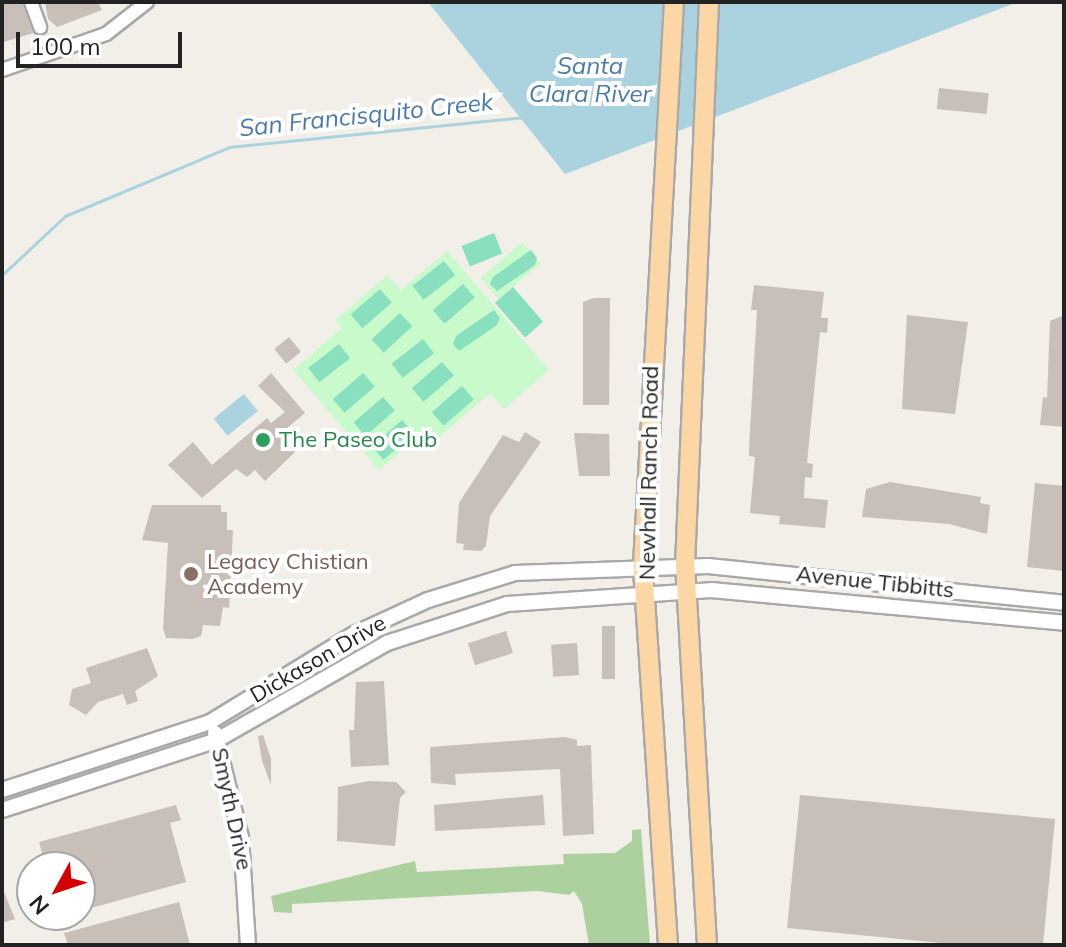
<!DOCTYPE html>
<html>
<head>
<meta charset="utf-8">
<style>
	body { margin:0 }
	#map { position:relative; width:1066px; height:947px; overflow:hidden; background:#f2efe9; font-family:Mulish,sans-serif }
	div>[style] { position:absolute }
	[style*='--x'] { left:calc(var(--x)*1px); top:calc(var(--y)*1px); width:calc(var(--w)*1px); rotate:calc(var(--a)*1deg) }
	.forest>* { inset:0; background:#add19e }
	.park>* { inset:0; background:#c8facc; transform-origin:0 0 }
	.pitch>* { inset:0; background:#88e0be; transform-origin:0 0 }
	.water>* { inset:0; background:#aad3df; transform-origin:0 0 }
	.stream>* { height:3px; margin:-1.5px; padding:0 1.5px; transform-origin:1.5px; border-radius:1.5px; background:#aad3df }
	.building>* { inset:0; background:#c7bfb8; transform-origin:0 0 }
	.roads { filter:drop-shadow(2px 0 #a9a9a9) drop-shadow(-2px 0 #a9a9a9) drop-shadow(0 2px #a9a9a9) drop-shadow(0 -2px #a9a9a9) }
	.minor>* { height:12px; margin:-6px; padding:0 6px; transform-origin:6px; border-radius:6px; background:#fff }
	.tertiary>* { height:14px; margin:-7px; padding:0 7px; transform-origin:7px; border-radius:7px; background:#fff }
	.primary>* { height:18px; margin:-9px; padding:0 9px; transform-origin:9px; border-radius:9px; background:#fcd6a4 }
	.dots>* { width:22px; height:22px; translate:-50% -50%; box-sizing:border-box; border:4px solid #fff; border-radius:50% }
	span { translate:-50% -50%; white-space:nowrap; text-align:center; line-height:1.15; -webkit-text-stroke:8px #fff; paint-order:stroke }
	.leisure-label { font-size:22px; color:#27864d }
	.left { translate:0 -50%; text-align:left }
	.street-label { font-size:22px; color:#222 }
	.education-label { font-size:22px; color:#785e54 }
	.water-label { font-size:24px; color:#4a7aab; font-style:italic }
	.frame { position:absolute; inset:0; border:4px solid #222; pointer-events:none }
	.north { position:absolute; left:16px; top:851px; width:80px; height:80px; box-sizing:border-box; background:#fff; border:2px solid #a7a7a7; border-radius:50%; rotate:230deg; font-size:22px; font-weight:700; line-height:32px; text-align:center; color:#222 }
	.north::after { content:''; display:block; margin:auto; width:28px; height:36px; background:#d40000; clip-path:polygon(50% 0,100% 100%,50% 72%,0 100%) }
	.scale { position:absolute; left:16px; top:32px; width:166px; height:36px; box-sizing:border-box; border:4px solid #222; border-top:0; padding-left:10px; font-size:24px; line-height:28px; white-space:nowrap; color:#222; -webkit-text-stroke:6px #fff; paint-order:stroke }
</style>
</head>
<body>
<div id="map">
	<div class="forest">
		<div style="clip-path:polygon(641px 829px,650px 945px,589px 945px,582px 904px,574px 891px,569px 895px,537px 891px,292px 904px,292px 913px,274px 912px,271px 896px,415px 861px,417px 872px,564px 864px,563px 854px,615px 853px,632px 841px,632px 830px)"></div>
	</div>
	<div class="park">
		<div style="left:522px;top:242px;width:28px;height:55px;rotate:49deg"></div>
		<div style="clip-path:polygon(447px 251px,549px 370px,504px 409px,490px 393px,437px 439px,427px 428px,379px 470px,293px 370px,342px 328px,335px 320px,388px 275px,401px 290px)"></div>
	</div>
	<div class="pitch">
		<div style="left:494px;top:233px;width:22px;height:35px;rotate:68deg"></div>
		<div style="clip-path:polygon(531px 250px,537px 258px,535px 265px,497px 291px,490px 284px,493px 277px)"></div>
		<div style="left:444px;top:261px;width:18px;height:40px;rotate:52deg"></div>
		<div style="left:463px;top:284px;width:18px;height:40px;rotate:49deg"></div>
		<div style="left:513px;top:287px;width:46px;height:24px;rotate:49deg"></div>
		<div style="left:380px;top:289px;width:18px;height:39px;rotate:49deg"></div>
		<div style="clip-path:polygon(494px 310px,500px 318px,497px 325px,459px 351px,453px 344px,456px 336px)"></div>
		<div style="left:400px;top:313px;width:18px;height:39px;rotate:47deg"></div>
		<div style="left:423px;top:339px;width:18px;height:40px;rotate:52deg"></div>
		<div style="left:339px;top:344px;width:18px;height:39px;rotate:52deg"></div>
		<div style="left:442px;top:362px;width:18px;height:40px;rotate:49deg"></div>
		<div style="left:363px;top:373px;width:18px;height:40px;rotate:49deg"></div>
		<div style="left:462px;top:386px;width:18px;height:40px;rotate:49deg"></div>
		<div style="left:383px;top:397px;width:18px;height:39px;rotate:49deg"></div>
		<div style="left:402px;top:420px;width:18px;height:40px;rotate:49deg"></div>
	</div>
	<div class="water">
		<div style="clip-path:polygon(428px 2px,1018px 2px,565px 174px)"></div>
		<div style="left:244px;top:394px;width:22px;height:39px;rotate:51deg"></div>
	</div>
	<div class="stream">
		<div style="--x:2;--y:275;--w:86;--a:-43.1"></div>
		<div style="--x:65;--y:216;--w:178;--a:-22.8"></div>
		<div style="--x:229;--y:147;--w:297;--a:-5.8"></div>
	</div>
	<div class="building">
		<div style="clip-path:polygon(2px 2px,22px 2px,33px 33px,4px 42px)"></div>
		<div style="clip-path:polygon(45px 2px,98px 2px,102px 10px,57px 27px,48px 19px)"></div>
		<div style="left:939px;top:88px;width:50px;height:21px;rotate:6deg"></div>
		<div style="clip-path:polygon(754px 285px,824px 292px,821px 318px,828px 318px,827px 333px,820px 332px,807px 463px,813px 464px,812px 478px,805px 477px,804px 498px,828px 500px,825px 528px,779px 524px,780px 516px,750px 513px,755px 457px,749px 456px,749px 448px,757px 310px,751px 310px)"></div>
		<div style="clip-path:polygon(594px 298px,610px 298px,609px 405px,583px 405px,583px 302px)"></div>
		<div style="clip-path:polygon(907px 315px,968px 322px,955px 414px,902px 409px)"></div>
		<div style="clip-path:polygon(1064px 315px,1064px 427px,1040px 425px,1043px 397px,1047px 398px,1050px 321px)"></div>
		<div style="left:289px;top:337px;width:19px;height:19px;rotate:51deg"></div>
		<div style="clip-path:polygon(271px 373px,305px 413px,280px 434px,295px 452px,265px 481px,255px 470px,247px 477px,236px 469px,202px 498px,168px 465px,193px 442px,212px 465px,267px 418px,271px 423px,285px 412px,258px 386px)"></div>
		<div style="clip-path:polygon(525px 432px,541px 442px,490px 516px,486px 546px,481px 551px,463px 550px,464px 544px,456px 543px,459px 503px,503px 435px,519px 442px)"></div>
		<div style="clip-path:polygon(574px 433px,609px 434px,610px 476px,579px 476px)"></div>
		<div style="clip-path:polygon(890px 482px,981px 497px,980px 503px,990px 505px,987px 534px,949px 524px,862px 517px,866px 489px)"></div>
		<div style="clip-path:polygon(1035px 483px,1064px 486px,1064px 571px,1027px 567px)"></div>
		<div style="clip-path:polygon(152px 505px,221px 505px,221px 512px,227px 512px,227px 530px,233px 530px,229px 608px,223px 607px,220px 626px,203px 625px,201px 636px,192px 639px,166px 638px,163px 628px,168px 543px,142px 540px)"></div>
		<div style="left:602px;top:626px;width:13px;height:53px"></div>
		<div style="left:506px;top:631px;width:23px;height:40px;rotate:72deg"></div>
		<div style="left:577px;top:643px;width:32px;height:26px;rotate:86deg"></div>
		<div style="clip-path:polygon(147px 648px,158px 676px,135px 691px,138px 701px,127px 705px,123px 694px,98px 702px,86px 715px,69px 705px,72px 689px,91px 683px,86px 668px)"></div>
		<div style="clip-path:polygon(384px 681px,389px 765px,351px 767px,349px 730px,354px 730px,356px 682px)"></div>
		<div style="clip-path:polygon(263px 735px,271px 759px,271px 785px,262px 761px,258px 736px)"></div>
		<div style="clip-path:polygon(565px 737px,577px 740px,577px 746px,591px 745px,594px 834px,563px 836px,560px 769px,455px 774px,456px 785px,431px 783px,430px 747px)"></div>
		<div style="clip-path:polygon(369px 781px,396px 782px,406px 792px,400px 798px,395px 846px,337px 841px,338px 787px)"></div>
		<div style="clip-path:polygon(543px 795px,545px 825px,435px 831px,434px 805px)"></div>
		<div style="clip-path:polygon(800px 795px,1055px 819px,1043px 945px,961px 945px,787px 928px)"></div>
		<div style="clip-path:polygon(176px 805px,181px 820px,170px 823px,186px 882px,80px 911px,80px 867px,46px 867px,39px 842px)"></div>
		<div style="clip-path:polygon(2px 887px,15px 919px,2px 923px)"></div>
		<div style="clip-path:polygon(179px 902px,190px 945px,68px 945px,64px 933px)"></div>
	</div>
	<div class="roads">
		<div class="minor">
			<div style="--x:31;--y:2;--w:27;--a:70"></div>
			<div style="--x:2;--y:70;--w:110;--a:-19.1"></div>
			<div style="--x:106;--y:34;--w:52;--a:-38"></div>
		</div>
		<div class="tertiary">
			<div style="--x:215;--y:733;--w:107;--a:76"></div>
			<div style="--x:241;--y:837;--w:108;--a:86.3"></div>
			<div style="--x:2;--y:790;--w:219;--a:-18.1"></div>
			<div style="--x:210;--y:722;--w:169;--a:-31.4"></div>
			<div style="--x:354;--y:634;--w:81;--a:-24.7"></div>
			<div style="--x:428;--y:600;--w:91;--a:-17.2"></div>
			<div style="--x:515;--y:573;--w:193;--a:-2.1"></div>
			<div style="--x:708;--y:566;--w:358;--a:5.9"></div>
			<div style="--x:2;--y:810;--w:226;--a:-18"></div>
			<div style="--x:217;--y:740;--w:196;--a:-29.7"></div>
			<div style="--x:387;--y:643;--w:126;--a:-18"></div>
			<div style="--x:507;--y:604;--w:204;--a:-3.9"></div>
			<div style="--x:711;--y:590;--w:355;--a:5.3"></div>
		</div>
		<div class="primary">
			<div style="--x:668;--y:945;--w:381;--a:-93.8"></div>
			<div style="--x:643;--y:565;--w:564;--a:-86.85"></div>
			<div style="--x:707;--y:945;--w:381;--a:-93.3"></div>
			<div style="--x:685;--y:565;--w:564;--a:-87.56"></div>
		</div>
	</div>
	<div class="dots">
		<div style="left:263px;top:440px;background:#2e9e5b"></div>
		<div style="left:191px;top:574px;background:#8d6e63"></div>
	</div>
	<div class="leisure-label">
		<span class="left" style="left:279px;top:440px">The Paseo Club</span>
	</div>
	<div class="street-label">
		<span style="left:649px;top:473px;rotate:-89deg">Newhall Ranch Road</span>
		<span style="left:875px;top:582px;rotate:6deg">Avenue Tibbitts</span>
		<span style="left:318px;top:659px;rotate:-30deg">Dickason Drive</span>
		<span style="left:232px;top:809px;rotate:78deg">Smyth Drive</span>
	</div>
	<div class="education-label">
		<span class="left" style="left:207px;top:574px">Legacy Chistian<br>Academy</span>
	</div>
	<div class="water-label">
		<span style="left:590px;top:80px">Santa<br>Clara River</span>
		<span style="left:366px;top:115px;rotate:-6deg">San Francisquito Creek</span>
	</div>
	<div class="frame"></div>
	<div class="north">N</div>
	<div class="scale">100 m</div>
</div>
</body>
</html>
